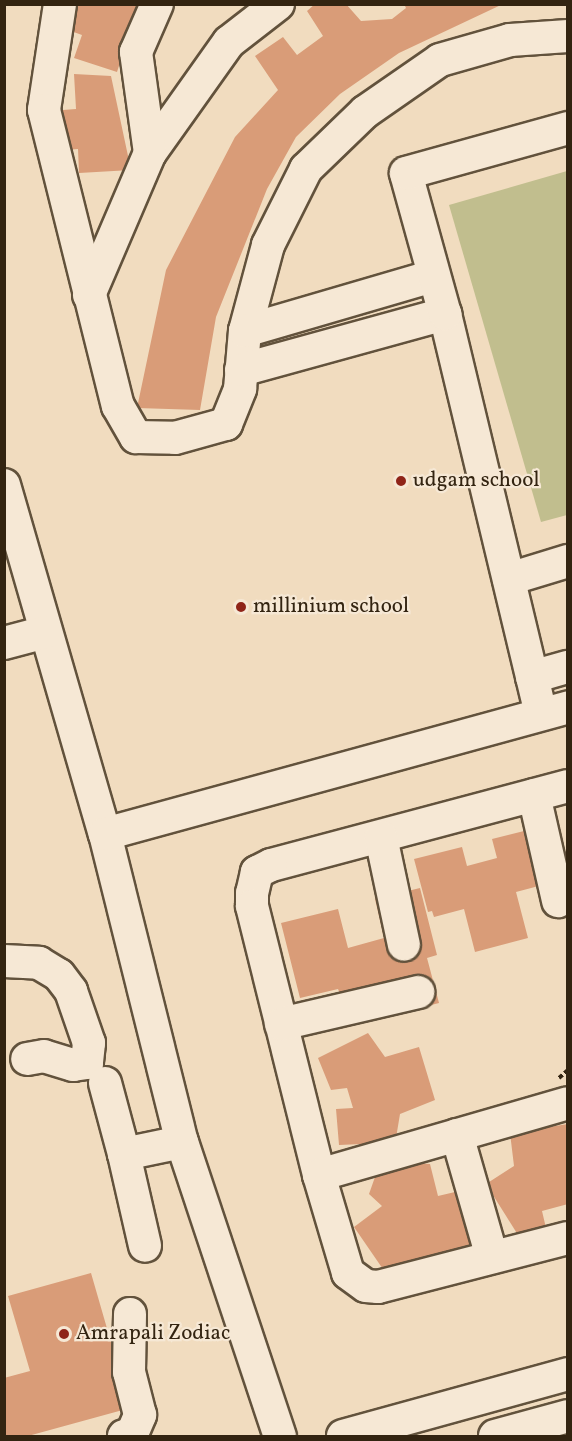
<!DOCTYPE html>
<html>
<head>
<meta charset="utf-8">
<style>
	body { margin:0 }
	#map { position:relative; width:572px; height:1441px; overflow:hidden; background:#f1dcbf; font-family:Vollkorn,serif }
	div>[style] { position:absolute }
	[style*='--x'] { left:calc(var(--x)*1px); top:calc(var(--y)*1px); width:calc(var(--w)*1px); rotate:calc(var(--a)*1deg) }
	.green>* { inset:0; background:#c1be8e }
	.building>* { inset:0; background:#d99c78 }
	.path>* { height:4px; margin-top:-2px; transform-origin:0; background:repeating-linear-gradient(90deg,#332411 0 4.5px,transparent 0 7.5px) }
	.roads { filter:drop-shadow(2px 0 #62523c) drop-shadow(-2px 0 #62523c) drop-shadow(0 2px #62523c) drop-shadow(0 -2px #62523c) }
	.minor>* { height:32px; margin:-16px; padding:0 16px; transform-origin:16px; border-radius:16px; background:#f6e8d5 }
	.dots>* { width:16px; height:16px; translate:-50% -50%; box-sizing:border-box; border:3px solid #f6e8d5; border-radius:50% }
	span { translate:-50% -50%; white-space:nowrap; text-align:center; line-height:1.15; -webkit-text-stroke:4.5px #f6e8d5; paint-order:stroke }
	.poi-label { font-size:21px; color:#332411 }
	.left { translate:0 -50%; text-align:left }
	.frame { position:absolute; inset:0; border:6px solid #332411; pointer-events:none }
</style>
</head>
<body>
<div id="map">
	<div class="green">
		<div style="clip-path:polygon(567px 171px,567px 515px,541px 522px,449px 205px)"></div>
	</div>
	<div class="building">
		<div style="clip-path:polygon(77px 4px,139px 4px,117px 72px,74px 58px,82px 35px,68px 30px)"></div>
		<div style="clip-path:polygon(315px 4px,346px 4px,361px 21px,392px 19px,406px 8px,404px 4px,503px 4px,399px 53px,340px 94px,296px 137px,267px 189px,216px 317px,200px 410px,137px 408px,166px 270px,235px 137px,278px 90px,255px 56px,283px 37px,297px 55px,323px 36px,307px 11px)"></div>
		<div style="clip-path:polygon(74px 74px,111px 76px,131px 170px,79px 173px,78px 149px,65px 150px,63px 110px,76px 109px)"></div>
		<div style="clip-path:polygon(536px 828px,550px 883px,516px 892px,528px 938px,475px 952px,464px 909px,434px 917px,432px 911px,428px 912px,414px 859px,462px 847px,467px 866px,497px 858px,492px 839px)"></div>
		<div style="clip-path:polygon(420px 888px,437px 955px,427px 958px,439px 1003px,353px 1025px,338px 989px,300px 998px,281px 923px,338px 909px,348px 948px,384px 938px,375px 899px)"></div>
		<div style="clip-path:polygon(368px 1033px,385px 1057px,419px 1047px,435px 1100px,400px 1114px,396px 1138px,384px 1143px,339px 1145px,336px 1109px,353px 1108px,347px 1088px,331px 1090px,318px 1058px)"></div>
		<div style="clip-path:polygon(568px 1124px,568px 1204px,542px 1211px,546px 1228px,518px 1235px,486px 1184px,514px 1166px,510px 1133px)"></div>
		<div style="clip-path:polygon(413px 1163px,430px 1164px,438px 1196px,455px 1192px,477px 1244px,387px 1275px,354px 1227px,382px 1206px,369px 1194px,375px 1177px)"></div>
		<div style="clip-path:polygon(91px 1273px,130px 1408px,28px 1436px,4px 1436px,4px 1378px,30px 1371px,8px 1296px)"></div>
	</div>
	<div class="path">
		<div style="--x:559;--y:1078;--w:12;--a:-42"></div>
	</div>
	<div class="roads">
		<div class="minor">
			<div style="--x:60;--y:4;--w:107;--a:98.6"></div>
			<div style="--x:44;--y:110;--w:305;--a:76"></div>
			<div style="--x:118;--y:406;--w:36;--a:60"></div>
			<div style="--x:136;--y:437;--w:39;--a:1"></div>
			<div style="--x:175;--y:438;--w:53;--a:-15.4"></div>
			<div style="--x:226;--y:424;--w:38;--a:-68"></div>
			<div style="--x:240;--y:389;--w:58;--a:-85.1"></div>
			<div style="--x:245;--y:331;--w:89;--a:-75"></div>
			<div style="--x:268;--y:245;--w:85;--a:-63.4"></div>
			<div style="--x:306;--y:169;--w:82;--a:-44"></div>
			<div style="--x:365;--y:112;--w:91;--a:-34.7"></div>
			<div style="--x:440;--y:60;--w:73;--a:-15.9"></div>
			<div style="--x:510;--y:40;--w:58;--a:-3.9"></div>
			<div style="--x:150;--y:153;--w:136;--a:-54.6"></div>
			<div style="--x:229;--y:42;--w:62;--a:-37.8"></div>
			<div style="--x:89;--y:295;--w:155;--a:-66.8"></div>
			<div style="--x:150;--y:153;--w:102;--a:-97.9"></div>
			<div style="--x:136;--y:52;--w:52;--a:-66.4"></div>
			<div style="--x:245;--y:331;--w:196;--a:-16.3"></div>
			<div style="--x:241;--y:370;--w:212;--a:-15.4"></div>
			<div style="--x:4;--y:485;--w:363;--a:73.9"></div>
			<div style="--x:105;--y:834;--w:317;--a:76"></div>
			<div style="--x:182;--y:1142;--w:310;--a:71.6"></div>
			<div style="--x:509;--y:579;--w:62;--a:-17"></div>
			<div style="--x:4;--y:643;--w:43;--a:-14.7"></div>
			<div style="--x:532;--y:677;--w:37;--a:-16"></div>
			<div style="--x:541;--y:714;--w:411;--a:-103.5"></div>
			<div style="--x:445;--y:314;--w:146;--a:-105.5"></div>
			<div style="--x:406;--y:173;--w:168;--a:-15.5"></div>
			<div style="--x:568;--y:786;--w:307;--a:165.1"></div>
			<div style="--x:271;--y:865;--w:16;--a:153"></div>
			<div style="--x:257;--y:872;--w:22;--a:103"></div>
			<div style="--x:252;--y:893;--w:13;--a:90"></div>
			<div style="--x:252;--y:906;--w:277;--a:76"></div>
			<div style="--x:319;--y:1175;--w:102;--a:73.5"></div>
			<div style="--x:348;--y:1273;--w:22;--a:36"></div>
			<div style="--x:366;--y:1286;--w:12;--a:5"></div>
			<div style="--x:378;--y:1287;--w:196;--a:-14.5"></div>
			<div style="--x:534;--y:795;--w:109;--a:77.2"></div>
			<div style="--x:105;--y:834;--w:480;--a:-15.3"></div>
			<div style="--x:381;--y:837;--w:110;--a:78"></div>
			<div style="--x:4;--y:961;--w:35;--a:3"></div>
			<div style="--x:39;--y:963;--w:23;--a:31"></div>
			<div style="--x:59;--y:975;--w:20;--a:53"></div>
			<div style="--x:71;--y:991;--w:55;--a:70.9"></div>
			<div style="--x:89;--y:1043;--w:20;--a:96"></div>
			<div style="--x:87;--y:1063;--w:14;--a:172"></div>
			<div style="--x:73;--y:1065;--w:30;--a:-163"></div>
			<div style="--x:44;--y:1056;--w:17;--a:170"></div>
			<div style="--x:281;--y:1024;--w:141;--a:-13.1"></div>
			<div style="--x:105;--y:1083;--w:73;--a:75"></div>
			<div style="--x:124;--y:1154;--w:59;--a:-11.7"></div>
			<div style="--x:457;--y:1135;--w:127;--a:74"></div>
			<div style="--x:124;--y:1154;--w:94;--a:77.1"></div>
			<div style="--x:319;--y:1175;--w:259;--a:-16.1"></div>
			<div style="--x:124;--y:1436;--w:8;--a:-14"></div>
			<div style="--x:132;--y:1434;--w:21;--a:-67"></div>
			<div style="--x:140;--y:1415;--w:44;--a:-104.3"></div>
			<div style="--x:129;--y:1372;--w:58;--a:-89"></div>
			<div style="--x:343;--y:1436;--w:233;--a:-15.4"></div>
			<div style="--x:495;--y:1436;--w:76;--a:-15.3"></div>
		</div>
	</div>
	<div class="dots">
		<div style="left:401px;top:481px;background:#8f2418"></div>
		<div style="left:241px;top:607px;background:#8f2418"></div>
		<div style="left:64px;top:1334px;background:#8f2418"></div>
	</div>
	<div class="poi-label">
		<span class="left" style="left:413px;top:481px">udgam school</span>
		<span class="left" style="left:253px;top:607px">millinium school</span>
		<span class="left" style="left:76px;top:1334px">Amrapali Zodiac</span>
	</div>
	<div class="frame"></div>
</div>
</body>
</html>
